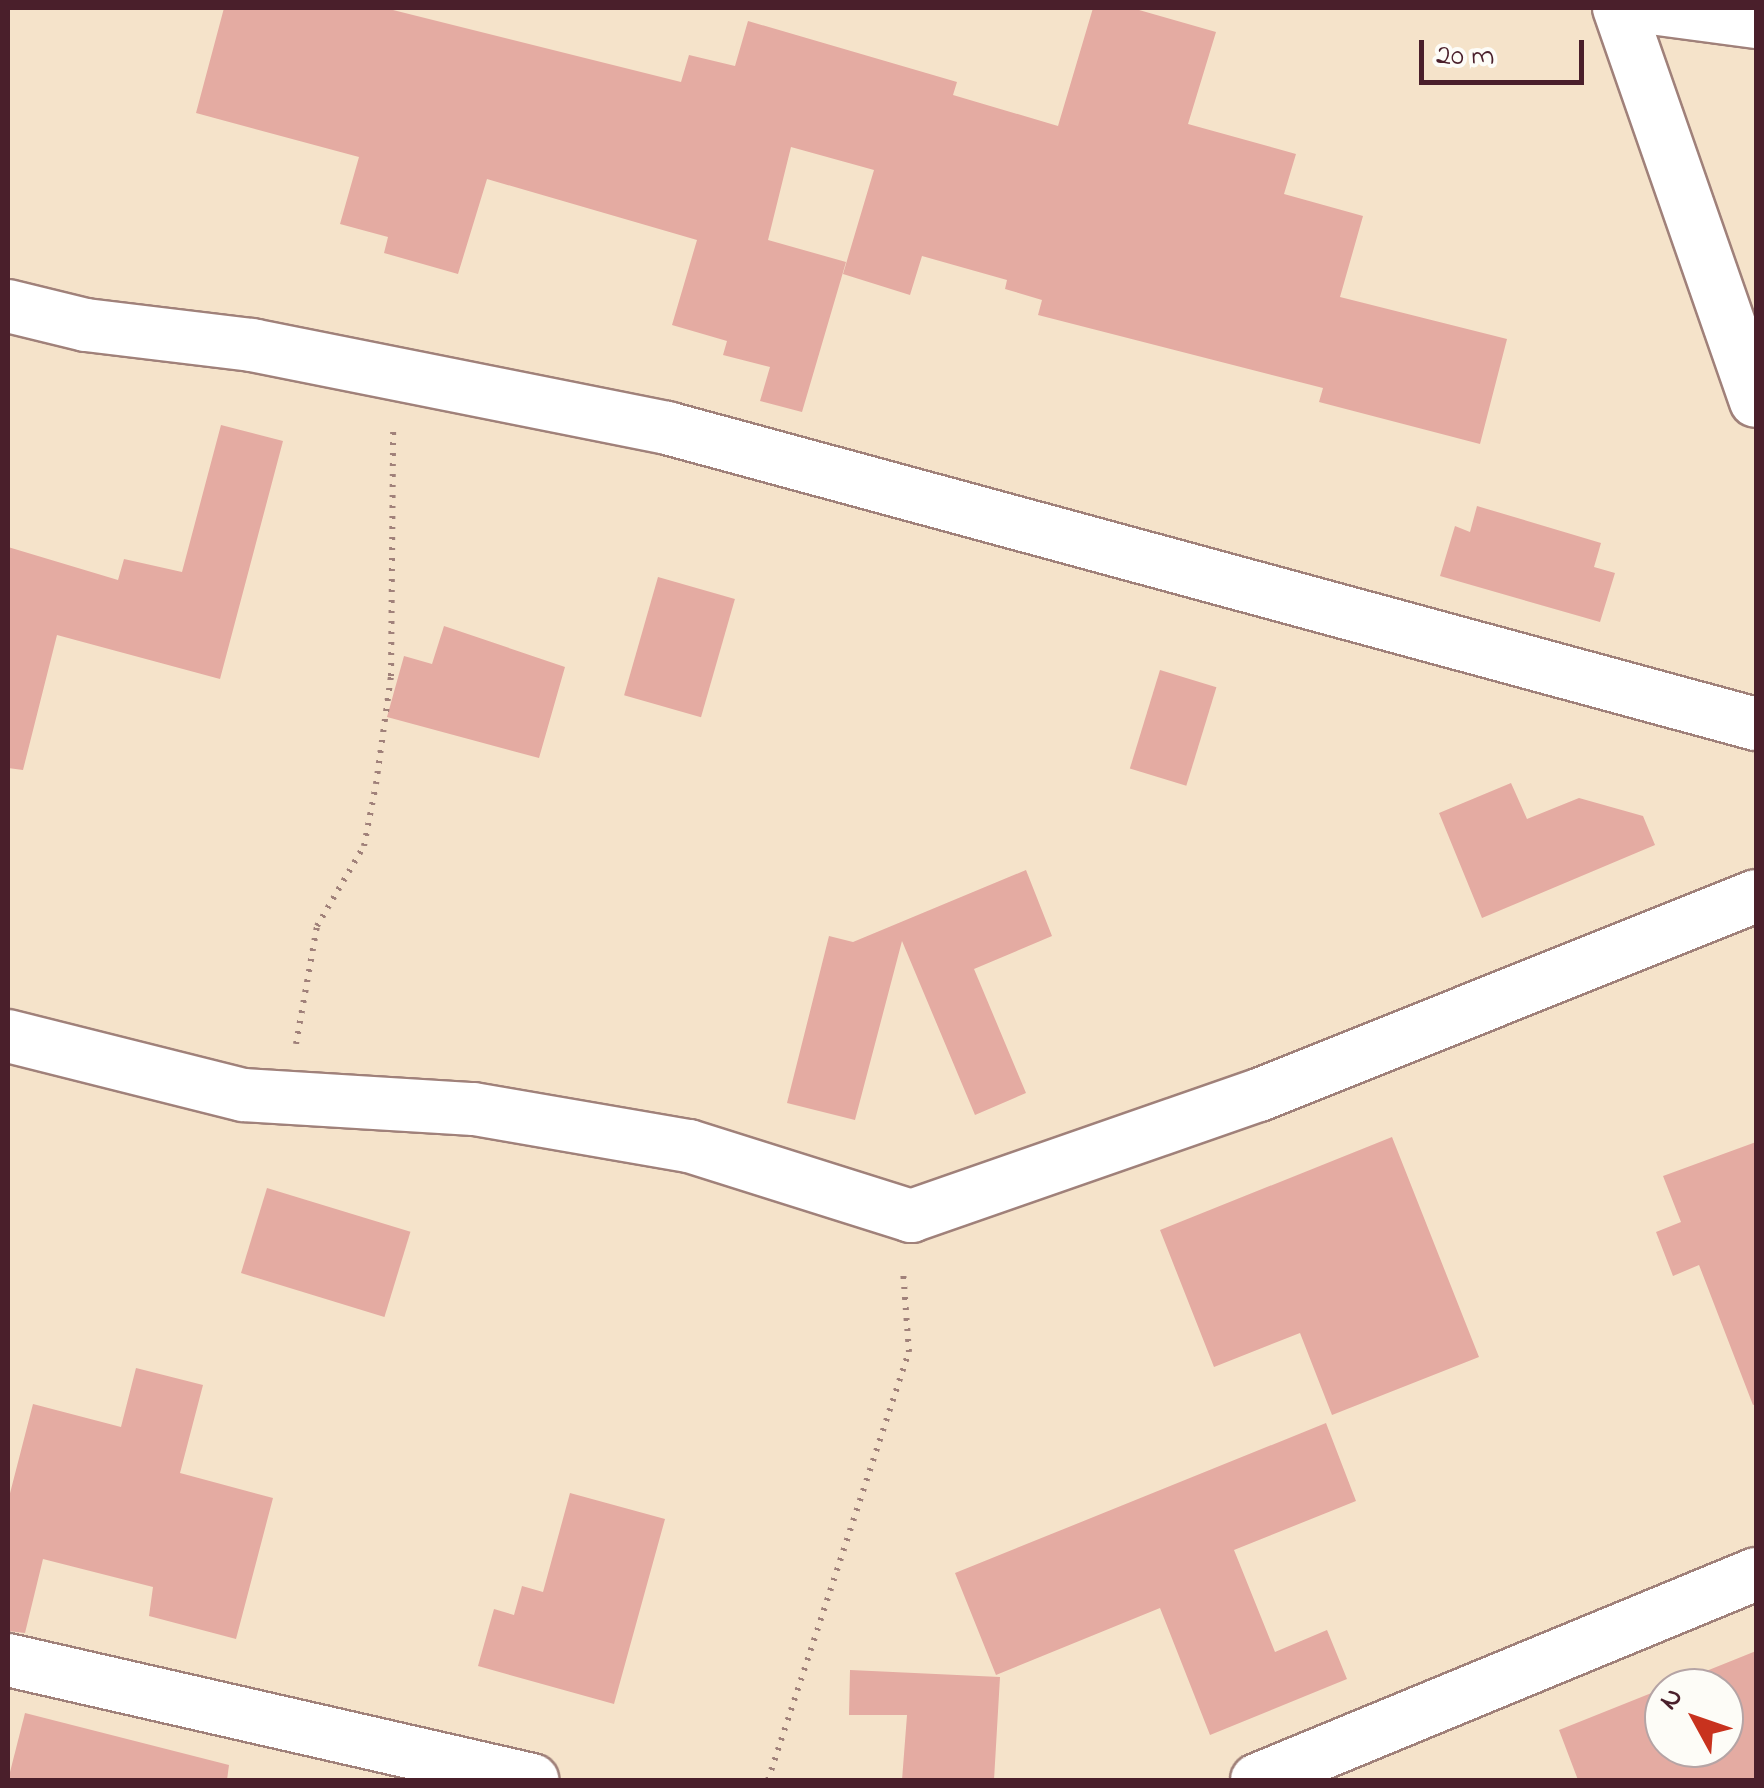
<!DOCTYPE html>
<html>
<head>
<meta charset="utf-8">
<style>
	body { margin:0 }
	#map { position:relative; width:1764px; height:1788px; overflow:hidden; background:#f5e3ca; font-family:"Indie Flower",sans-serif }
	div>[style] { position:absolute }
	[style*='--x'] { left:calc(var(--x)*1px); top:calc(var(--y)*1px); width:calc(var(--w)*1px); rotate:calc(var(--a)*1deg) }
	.building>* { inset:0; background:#e4aba2; transform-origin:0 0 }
	.path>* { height:6px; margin-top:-3px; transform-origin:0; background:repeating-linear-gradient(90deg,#a0817a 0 2.5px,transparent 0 10.5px) }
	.roads { filter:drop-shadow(2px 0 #a0817a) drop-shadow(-2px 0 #a0817a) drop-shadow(0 2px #a0817a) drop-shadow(0 -2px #a0817a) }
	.street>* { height:52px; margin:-26px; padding:0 26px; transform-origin:26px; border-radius:26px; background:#fff }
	span { translate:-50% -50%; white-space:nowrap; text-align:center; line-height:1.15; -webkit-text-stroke:9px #fdfcf7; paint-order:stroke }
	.frame { position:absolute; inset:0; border:10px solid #4a1f2b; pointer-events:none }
	.north { position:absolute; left:1644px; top:1668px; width:100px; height:100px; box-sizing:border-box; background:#fdfcf7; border:2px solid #b5a4a5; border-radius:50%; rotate:310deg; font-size:28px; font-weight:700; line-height:40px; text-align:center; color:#4a1f2b }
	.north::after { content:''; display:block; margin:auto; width:35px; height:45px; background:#c8321e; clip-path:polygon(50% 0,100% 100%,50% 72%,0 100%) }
	.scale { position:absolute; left:1419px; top:40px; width:165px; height:45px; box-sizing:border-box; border:5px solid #4a1f2b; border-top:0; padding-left:12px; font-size:30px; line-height:35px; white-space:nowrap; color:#4a1f2b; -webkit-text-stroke:8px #fdfcf7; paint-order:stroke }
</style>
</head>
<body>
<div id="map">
	<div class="building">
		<div style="clip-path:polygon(224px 8px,385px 8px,681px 82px,689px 55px,735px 66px,748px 21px,957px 82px,953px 95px,1058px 126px,1093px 8px,1132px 8px,1216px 32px,1188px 124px,1296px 154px,1284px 194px,1363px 216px,1340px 297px,1507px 339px,1480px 444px,1319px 402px,1323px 388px,1038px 315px,1042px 300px,1005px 289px,1007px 280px,922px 256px,910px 295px,843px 274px,874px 170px,791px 147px,768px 240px,846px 262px,802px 412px,760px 401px,770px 367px,723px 355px,727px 341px,672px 325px,697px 240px,487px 179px,458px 274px,384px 253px,388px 237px,340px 224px,359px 157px,196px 113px)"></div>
		<div style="clip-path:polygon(221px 425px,283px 441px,220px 679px,57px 635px,23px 770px,8px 768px,8px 547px,118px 580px,124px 559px,182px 572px)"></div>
		<div style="clip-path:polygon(1477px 506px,1601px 543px,1594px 567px,1615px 573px,1600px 622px,1440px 576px,1455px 526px,1470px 532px)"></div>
		<div style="left:658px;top:577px;width:80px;height:123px;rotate:16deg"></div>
		<div style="clip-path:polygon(444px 626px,565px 667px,539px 758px,387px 717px,404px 656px,432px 664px)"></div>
		<div style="left:1160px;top:670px;width:59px;height:103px;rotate:17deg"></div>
		<div style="clip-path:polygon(1511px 783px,1527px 819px,1579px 798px,1643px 816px,1655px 845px,1482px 918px,1439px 813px)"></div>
		<div style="clip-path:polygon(1026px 870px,1052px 936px,974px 969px,1026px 1093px,975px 1115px,902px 941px,855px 1120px,787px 1103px,829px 936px,853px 942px)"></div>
		<div style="clip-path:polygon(1392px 1137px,1479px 1357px,1332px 1415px,1300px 1333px,1214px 1367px,1160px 1230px)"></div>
		<div style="clip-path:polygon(1756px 1142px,1756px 1404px,1753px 1405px,1699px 1265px,1673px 1276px,1656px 1232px,1681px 1222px,1663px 1176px)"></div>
		<div style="left:267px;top:1188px;width:150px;height:89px;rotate:17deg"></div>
		<div style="clip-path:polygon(136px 1368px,203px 1385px,180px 1473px,273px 1498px,236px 1639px,149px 1616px,153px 1587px,43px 1559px,25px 1633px,8px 1631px,8px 1501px,33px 1404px,121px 1427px)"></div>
		<div style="clip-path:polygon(1326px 1423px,1356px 1501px,1234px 1550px,1275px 1652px,1327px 1630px,1347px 1679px,1210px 1735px,1160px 1608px,996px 1675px,955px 1573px)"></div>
		<div style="clip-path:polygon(570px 1493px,665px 1519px,614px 1704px,478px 1666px,494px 1609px,514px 1615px,522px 1586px,543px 1592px)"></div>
		<div style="clip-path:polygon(1756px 1651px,1756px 1780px,1578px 1780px,1559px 1730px,1664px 1688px,1664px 1748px,1724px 1748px,1724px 1688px,1664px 1688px)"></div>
		<div style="clip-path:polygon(850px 1670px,1000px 1677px,994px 1780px,902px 1780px,907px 1715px,849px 1715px)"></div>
		<div style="clip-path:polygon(25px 1713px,229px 1765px,227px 1780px,8px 1780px)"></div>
	</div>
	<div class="path">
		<div style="--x:296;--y:1044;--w:120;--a:-79.9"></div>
		<div style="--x:317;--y:926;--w:93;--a:-59.6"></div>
		<div style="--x:364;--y:846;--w:63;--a:-79"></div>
		<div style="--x:376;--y:784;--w:109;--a:-82.1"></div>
		<div style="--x:391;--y:676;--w:248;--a:-89.5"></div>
		<div style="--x:768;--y:1780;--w:451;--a:-71.8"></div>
		<div style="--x:909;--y:1352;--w:82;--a:-94.2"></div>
	</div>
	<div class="roads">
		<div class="street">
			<div style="--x:1619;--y:8;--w:416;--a:70.8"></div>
			<div style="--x:1651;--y:8;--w:106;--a:7.6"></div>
			<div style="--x:8;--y:306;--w:80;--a:13.7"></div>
			<div style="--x:86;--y:325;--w:167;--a:6.9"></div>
			<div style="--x:252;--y:345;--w:423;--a:11.3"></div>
			<div style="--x:667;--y:428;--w:1129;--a:15.21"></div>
			<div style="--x:8;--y:1036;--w:242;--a:14.1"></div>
			<div style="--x:243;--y:1095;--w:231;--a:3.5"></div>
			<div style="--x:474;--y:1109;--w:218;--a:9.8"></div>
			<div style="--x:689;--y:1146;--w:233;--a:17.5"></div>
			<div style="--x:911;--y:1216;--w:368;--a:-19.2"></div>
			<div style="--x:1259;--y:1095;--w:535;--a:-21.82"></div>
			<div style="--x:8;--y:1660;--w:538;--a:12.9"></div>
			<div style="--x:1257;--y:1780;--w:540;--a:-22.43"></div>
		</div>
	</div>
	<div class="frame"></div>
	<div class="north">N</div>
	<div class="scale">20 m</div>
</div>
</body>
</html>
